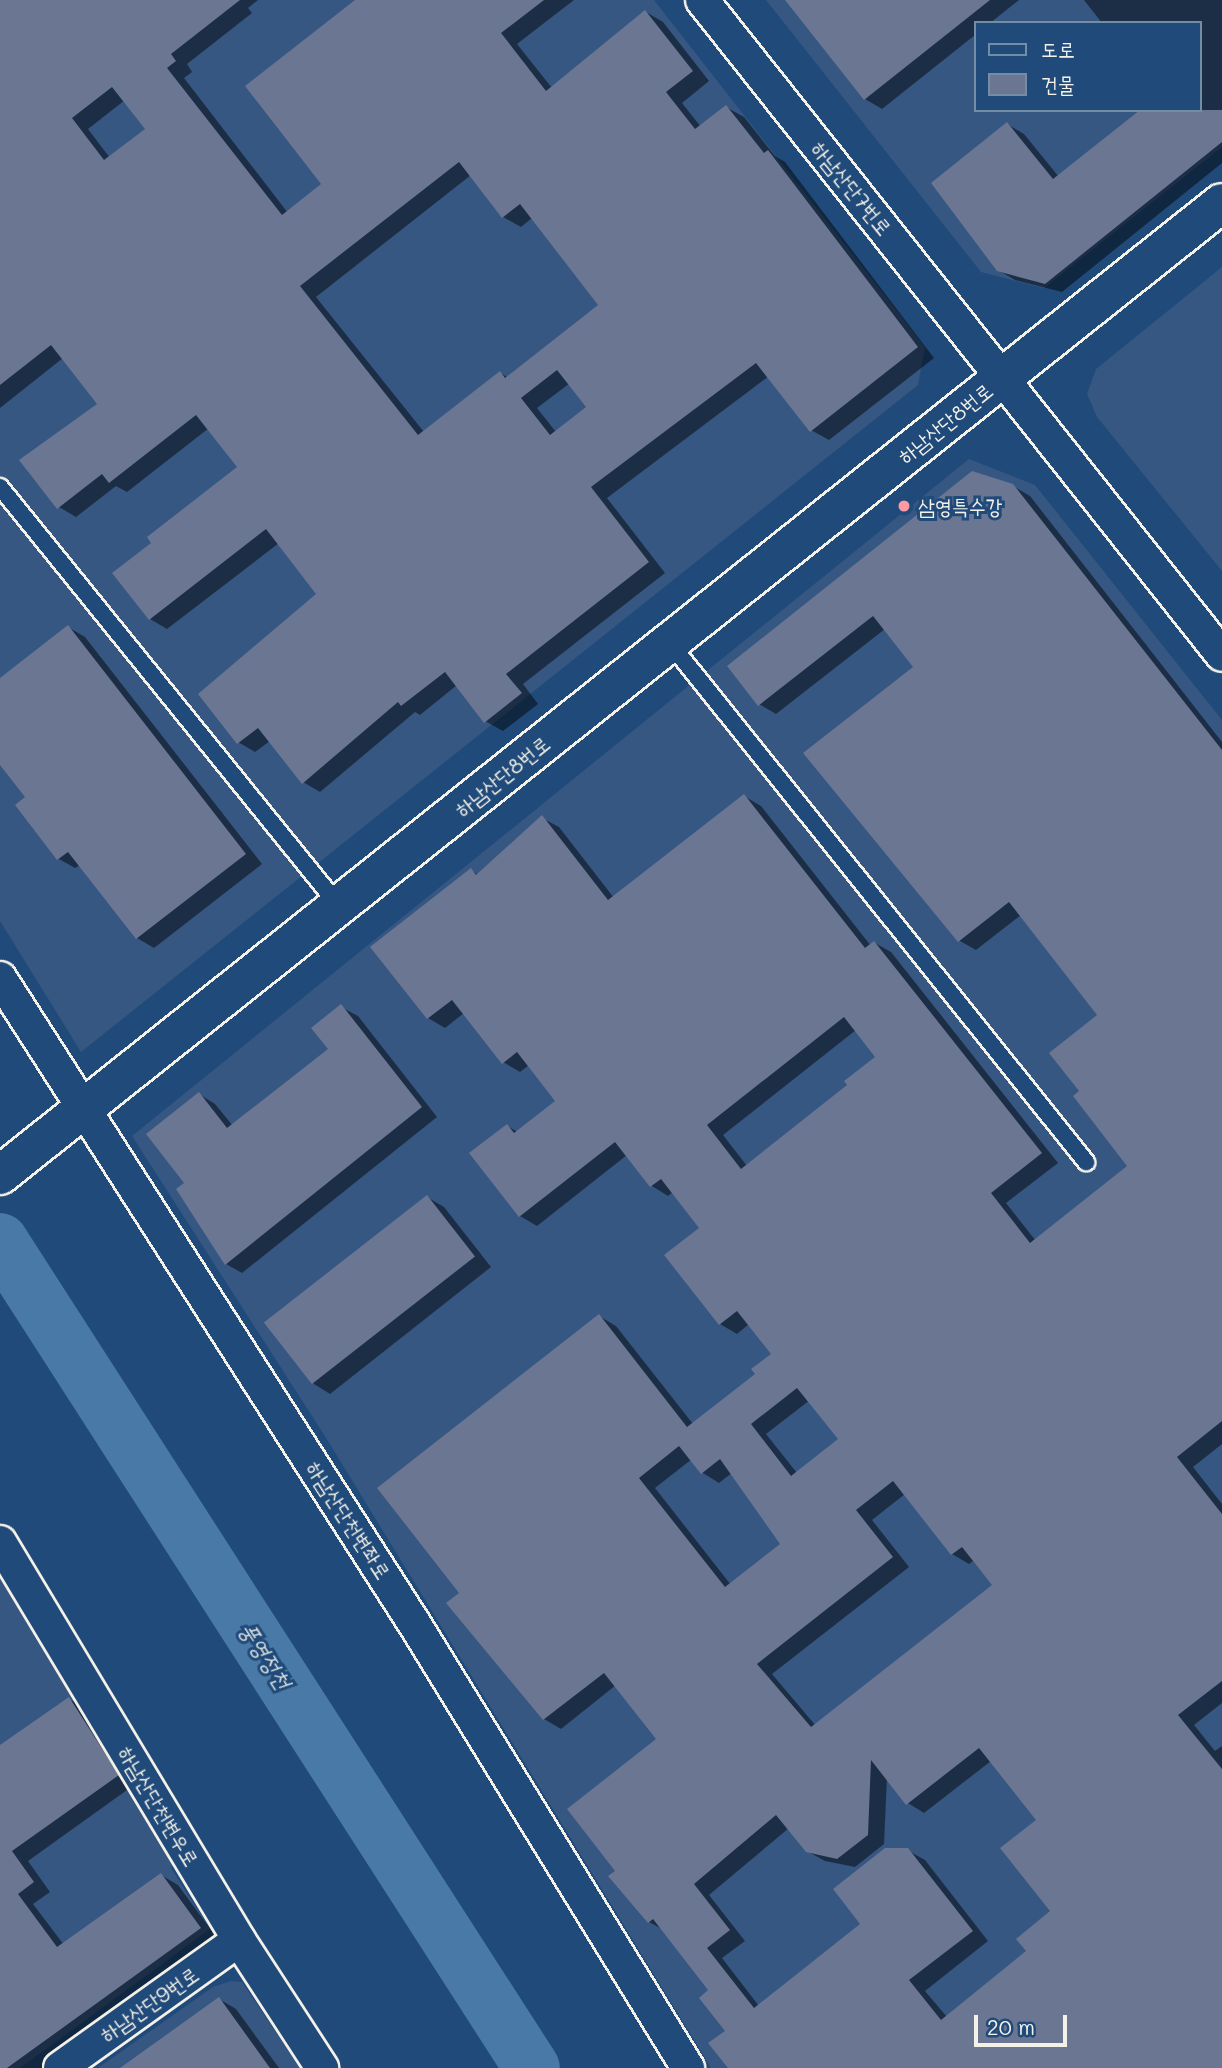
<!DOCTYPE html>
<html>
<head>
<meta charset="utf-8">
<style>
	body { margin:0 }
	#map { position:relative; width:1222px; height:2068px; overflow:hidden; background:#1f4a7a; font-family:Mali,"Poor Story",sans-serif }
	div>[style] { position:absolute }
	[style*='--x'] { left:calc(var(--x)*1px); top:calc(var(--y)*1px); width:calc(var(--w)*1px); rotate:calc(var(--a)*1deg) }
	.built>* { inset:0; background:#365782 }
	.shadow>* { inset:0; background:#0007 }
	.river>* { height:56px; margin:-28px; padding:0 28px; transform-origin:28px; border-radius:28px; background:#4979a6 }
	.building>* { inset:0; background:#6b7693; transform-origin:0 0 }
	.roads { filter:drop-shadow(2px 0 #f4f1e8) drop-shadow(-2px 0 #f4f1e8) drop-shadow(0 2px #f4f1e8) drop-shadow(0 -2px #f4f1e8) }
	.service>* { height:16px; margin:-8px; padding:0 8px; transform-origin:8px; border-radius:8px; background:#1f4a7a }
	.minor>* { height:32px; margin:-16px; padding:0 16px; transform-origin:16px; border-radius:16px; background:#1f4a7a }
	.tertiary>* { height:38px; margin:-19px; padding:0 19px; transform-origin:19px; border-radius:19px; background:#1f4a7a }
	.dots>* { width:19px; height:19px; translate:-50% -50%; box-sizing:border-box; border:4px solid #1f4a7a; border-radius:50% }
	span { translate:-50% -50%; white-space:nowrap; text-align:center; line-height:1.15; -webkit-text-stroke:6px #1f4a7a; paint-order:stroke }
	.street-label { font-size:21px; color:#f4f1e8 }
	.poi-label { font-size:21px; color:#f4f1e8 }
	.left { translate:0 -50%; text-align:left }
	.water-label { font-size:23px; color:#dadfde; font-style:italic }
	.legend { position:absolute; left:974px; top:21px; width:228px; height:91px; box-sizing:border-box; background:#1f4a7a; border:2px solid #748da6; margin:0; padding:9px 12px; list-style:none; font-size:21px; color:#f4f1e8 }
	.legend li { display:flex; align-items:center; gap:14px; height:35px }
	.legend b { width:35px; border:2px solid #748da6 }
	.scale { position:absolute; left:974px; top:2015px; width:93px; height:32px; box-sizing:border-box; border:4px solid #f4f1e8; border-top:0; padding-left:9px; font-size:21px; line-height:24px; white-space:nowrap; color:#f4f1e8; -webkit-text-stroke:5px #1f4a7a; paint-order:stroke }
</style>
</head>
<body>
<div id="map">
	<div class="built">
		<div style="clip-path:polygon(0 0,654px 0,925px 347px,918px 385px,81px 1052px,0 921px)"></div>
		<div style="clip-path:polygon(evenodd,766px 0,1222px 0,1222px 147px,1044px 288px,981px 272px,766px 0,975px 23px,1199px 23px,1199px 110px,975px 110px,975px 23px)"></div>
		<div style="clip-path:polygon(1222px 267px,1222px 571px,1097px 417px,1087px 394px,1096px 369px)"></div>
		<div style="clip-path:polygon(969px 459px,1035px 485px,1222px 720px,1222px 2068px,711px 2068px,328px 1441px,132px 1136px)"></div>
		<div style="clip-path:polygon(0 1571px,177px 1855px,171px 1868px,210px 1929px,20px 2068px,0 2068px)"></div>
		<div style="clip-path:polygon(231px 1981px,242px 1982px,300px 2068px,98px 2068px,213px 1987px)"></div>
	</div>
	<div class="shadow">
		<div style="clip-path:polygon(evenodd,0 0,258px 0,248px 8px,252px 13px,187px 64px,192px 72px,184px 78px,288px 213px,324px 184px,358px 0,574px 0,517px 44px,552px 88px,646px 12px,663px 22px,709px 81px,682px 103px,701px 127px,726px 107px,744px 117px,775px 156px,785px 162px,934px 358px,829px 440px,811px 430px,769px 376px,607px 498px,665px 573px,523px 684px,538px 704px,503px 731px,485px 721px,457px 685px,420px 715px,415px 712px,320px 792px,303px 782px,270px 741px,255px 752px,238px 742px,319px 594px,279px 543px,167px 629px,150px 619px,154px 543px,239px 467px,209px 428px,127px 492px,116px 486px,76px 517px,59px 507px,99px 404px,63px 358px,0 408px,0 0,125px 100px,147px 129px,110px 158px,88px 129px,125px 100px,0 0,471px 175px,503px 217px,521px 227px,532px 218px,601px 306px,509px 378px,500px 373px,424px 432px,316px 297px,471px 175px,0 0,570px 383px,589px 407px,556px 432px,537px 408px,570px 383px)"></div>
		<div style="clip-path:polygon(787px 0,1019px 0,990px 23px,975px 23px,975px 35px,882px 109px,865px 99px)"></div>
		<div style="clip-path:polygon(1084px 0,1222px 0,1222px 163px,1062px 292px,1015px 280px,998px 270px,1007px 124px,1024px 134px,1059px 177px,1199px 110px,1199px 23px,1102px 23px)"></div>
		<div style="clip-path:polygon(evenodd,1013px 486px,1030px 496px,1222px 742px,1222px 1444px,1193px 1467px,1222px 1504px,1222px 1703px,1194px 1725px,1215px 1751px,1222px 1746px,1222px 2068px,730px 2068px,727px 2031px,711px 1991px,664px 1930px,649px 1922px,617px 1871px,658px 1740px,616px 1685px,561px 1729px,544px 1719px,461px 1594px,599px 1316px,616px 1326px,693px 1424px,757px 1374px,773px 1354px,749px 1324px,737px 1334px,720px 1324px,701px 1228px,673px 1192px,668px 1196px,652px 1186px,627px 1155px,537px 1226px,520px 1216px,472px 1153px,507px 1126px,518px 1132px,558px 1101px,529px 1065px,520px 1072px,503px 1062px,464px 1013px,445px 1028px,428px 1018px,373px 947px,471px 870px,478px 875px,542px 818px,559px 827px,614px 898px,744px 796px,761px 806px,871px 946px,875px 943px,891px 952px,1058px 1163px,1006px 1203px,1036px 1241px,1130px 1166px,1081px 1092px,1099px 1015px,1021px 915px,976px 950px,960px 941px,805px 753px,915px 667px,885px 629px,776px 714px,759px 704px,1013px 486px,856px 1030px,877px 1057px,849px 1085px,747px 1166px,723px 1135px,856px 1030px,1013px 486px,810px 1400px,841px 1440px,797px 1473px,766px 1434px,810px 1400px,1013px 486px,692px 1459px,703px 1473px,719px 1483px,733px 1472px,783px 1544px,731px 1585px,655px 1488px,692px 1459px,1013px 486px,905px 1494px,952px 1554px,969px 1564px,973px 1561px,994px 1586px,816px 1726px,772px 1674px,909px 1567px,872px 1520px,905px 1494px,1013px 486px,991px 1761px,1039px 1820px,1053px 1912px,1028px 1951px,947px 2017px,925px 1991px,988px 1941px,925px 1860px,907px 1850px,863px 1924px,759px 2006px,722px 1958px,745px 1941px,709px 1895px,789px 1828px,807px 1851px,825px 1861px,855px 1867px,884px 1844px,887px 1777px,908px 1803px,924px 1813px,991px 1761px)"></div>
		<div style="clip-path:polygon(68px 627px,85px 637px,262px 864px,154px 948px,137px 938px,80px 865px,75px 868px,59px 859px,27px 797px,0 762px,0 681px)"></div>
		<div style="clip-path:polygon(341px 1007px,358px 1016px,437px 1117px,242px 1273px,226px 1264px,187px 1183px,199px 1094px,215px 1104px,233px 1126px,330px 1050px)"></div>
		<div style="clip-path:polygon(427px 1197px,444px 1207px,491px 1267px,330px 1394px,314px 1384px,266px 1323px)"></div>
		<div style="clip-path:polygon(69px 1699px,86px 1709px,134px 1785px,28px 1861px,50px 1892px,33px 1904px,64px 1945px,161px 1875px,178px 1885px,217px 1938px,41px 2068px,0 2068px,0 1748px)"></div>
		<div style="clip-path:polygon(219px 1999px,236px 2009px,279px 2068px,123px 2068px)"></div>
	</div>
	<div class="river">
		<div style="--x:0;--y:1241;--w:983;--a:57.25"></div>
	</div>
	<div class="building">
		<div style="clip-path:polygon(evenodd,0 0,240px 0,171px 54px,176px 61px,167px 68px,282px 215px,321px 184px,245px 86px,355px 0,544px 0,501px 33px,546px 91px,645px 10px,693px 71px,666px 92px,695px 129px,726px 105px,764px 153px,768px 150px,918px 347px,810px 432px,756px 363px,591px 487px,649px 562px,506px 674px,522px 693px,484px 723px,445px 672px,401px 706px,398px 702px,302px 784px,258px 728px,237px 744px,198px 694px,316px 594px,266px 529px,149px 620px,112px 573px,151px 543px,147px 537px,237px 467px,196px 415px,109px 483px,102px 474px,57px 509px,19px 460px,97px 404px,51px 345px,0 385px,0 0,112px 87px,145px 129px,104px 160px,72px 118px,112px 87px,0 0,459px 162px,502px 218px,520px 204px,598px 305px,505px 378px,500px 371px,418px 435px,300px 286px,459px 162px,0 0,557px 370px,586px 407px,550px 435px,521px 398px,557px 370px)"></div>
		<div style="clip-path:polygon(785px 0,990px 0,864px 100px)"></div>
		<div style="clip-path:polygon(1140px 110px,1222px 110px,1222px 142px,1045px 284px,997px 271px,931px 183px,1007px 122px,1053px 179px)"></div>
		<div style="clip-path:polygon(evenodd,972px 471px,1013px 484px,1222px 750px,1222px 1421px,1177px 1457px,1222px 1514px,1222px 1681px,1178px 1715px,1222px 1769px,1222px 2068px,728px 2068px,708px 2043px,725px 2031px,699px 1998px,708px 1990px,653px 1919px,648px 1923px,608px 1876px,615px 1871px,567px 1809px,656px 1739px,604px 1673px,543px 1720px,446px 1603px,459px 1593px,377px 1488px,599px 1314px,687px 1427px,755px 1374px,751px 1369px,771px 1354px,737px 1311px,719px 1325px,664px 1255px,699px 1228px,661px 1179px,650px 1187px,615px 1142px,519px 1217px,469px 1153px,507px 1124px,514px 1133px,555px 1101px,517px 1052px,502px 1064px,452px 1000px,427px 1019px,370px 947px,471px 868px,476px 875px,542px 815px,608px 900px,744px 794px,865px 948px,874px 941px,1042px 1153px,991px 1193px,1030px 1243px,1127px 1166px,1073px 1096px,1079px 1091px,1049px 1053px,1097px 1015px,1009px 902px,958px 942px,803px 753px,913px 667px,873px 616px,758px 706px,727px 666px,972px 471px,844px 1017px,875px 1057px,844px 1081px,847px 1085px,741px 1169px,707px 1125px,844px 1017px,972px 471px,797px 1388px,838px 1439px,791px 1476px,751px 1424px,797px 1388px,972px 471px,679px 1446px,701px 1474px,720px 1459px,780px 1544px,725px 1587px,639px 1478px,679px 1446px,972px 471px,893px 1481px,951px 1555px,962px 1547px,992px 1585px,811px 1727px,757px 1664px,893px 1557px,856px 1510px,893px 1481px,972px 471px,979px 1748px,1036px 1820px,1000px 1848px,1050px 1911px,1016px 1939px,1026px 1951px,941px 2020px,909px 1980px,973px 1931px,908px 1848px,885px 1848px,833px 1889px,860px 1924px,754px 2008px,707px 1948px,730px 1930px,694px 1884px,776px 1815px,806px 1852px,837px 1859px,868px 1835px,871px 1760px,906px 1805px,979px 1748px)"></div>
		<div style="clip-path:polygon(68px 625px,246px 854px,136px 939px,68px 852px,57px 860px,15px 805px,25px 797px,0 765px,0 678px)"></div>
		<div style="clip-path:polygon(341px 1004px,422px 1107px,225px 1265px,176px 1189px,184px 1183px,146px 1134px,199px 1092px,227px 1128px,328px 1049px,311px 1028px)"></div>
		<div style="left:427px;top:1195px;width:78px;height:207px;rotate:52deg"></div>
		<div style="clip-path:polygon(69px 1697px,119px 1775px,12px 1851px,34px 1882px,18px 1894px,57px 1947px,161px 1873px,201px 1928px,7px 2068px,0 2068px,0 1745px)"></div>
		<div style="clip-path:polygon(219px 1997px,270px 2068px,120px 2068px)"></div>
	</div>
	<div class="roads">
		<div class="service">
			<div style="--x:0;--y:487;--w:539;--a:51.02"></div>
			<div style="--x:669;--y:642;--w:667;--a:51.27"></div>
		</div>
		<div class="minor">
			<div style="--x:702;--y:0;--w:836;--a:51.55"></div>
			<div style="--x:0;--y:978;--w:766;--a:57.31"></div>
			<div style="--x:414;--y:1623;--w:523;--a:58.38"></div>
			<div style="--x:0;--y:1542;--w:464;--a:59"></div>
			<div style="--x:239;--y:1940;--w:153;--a:57"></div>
			<div style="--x:60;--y:2068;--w:220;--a:-35.6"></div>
		</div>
		<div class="tertiary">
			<div style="--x:0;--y:1175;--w:1561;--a:-38.5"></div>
		</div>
	</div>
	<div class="dots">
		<div style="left:904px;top:506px;background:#ff9aa2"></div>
	</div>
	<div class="street-label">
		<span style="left:852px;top:188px;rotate:51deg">하남산단7번로</span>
		<span style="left:945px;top:423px;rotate:-39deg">하남산단8번로</span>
		<span style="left:502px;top:776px;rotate:-39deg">하남산단8번로</span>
		<span style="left:349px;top:1520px;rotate:57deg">하남산단천변좌로</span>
		<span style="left:159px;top:1806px;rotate:59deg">하남산단천변우로</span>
		<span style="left:149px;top:2004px;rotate:-35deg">하남산단9번로</span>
	</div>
	<div class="poi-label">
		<span class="left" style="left:918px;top:506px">삼영특수강</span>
	</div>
	<div class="water-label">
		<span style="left:266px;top:1655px;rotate:57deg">풍영정천</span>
	</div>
	<ul class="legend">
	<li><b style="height:9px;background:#1f4a7a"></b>도로</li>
	<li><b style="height:19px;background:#6b7693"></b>건물</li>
	</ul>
	<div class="scale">20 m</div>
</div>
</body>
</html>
